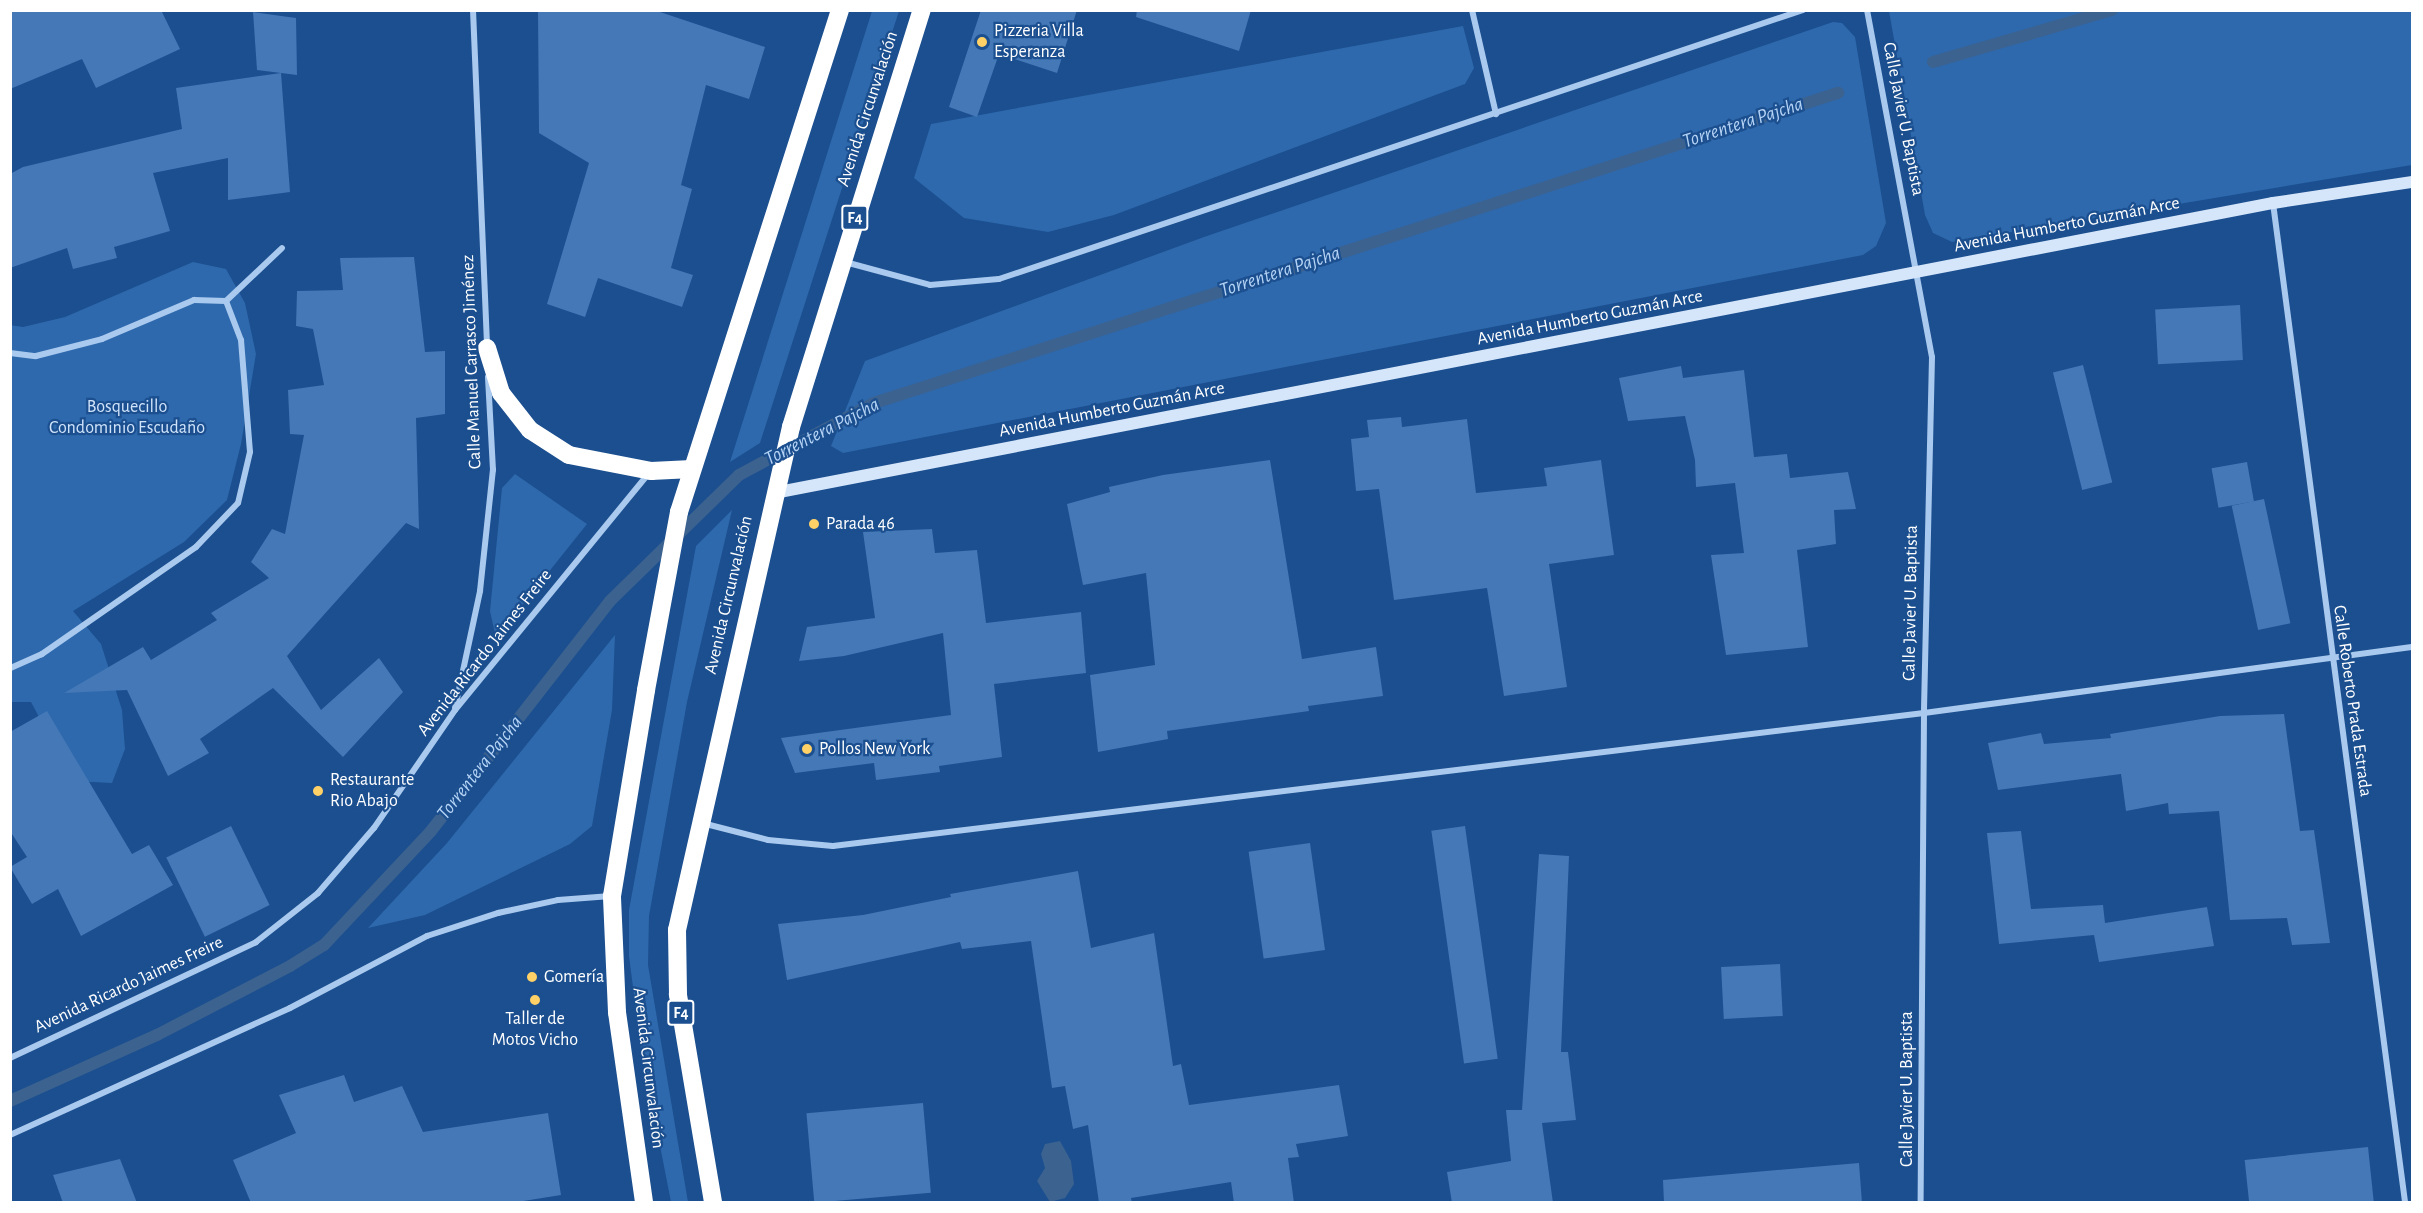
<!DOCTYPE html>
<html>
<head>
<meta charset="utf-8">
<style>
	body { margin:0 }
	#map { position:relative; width:2423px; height:1213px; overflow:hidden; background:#1b4f8f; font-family:"Alegreya Sans",sans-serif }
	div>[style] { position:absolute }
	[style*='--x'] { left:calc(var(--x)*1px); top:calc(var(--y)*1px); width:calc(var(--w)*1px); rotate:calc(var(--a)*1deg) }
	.green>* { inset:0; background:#2e69ad }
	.water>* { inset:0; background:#3c6290 }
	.stream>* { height:12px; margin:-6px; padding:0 6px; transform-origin:6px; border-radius:6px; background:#3c6290 }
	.building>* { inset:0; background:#4478b7; transform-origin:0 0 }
	.street>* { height:6px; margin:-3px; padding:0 3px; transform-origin:3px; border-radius:3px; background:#a9c9ee }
	.secondary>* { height:12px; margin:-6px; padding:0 6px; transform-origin:6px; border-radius:6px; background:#d6e6fa }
	.highway>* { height:18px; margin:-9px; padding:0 9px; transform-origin:9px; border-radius:9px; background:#fff }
	.dots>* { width:16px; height:16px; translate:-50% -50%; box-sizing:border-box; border:3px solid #1b4f8f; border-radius:50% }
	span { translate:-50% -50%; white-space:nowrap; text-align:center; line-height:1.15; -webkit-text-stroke:4.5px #1b4f8f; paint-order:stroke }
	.shield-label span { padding:2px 4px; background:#1b4f8f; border:2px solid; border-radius:4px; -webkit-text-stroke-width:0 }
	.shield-label { font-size:16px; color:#fff; font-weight:700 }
	.poi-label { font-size:18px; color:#fff }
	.left { translate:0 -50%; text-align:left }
	.street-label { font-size:18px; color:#fff }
	.park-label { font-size:18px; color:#cfe3fa }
	.water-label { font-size:20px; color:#b5d3f5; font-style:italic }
	.frame { position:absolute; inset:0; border:12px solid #fff; pointer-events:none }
</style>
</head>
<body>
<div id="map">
	<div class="green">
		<div style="clip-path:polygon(872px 11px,899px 11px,760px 443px,730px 462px)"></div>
		<div style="clip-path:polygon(1889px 11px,2412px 11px,2412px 165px,1952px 242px,1933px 233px,1925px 215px)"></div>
		<div style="clip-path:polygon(1833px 22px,1842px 23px,1855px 37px,1886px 223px,1876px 246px,1863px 255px,843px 453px,831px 446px,865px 361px,1204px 237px)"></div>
		<div style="clip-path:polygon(1463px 26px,1474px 68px,1465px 84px,1114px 215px,1048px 232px,964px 218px,914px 178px,931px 124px)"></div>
		<div style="clip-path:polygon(193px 262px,226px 269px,245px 303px,256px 354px,241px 444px,227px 500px,184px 542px,73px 611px,101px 644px,122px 710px,125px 749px,112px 783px,73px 781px,31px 702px,11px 702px,10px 325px,23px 327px,65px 317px)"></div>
		<div style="clip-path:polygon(515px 474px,587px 524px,496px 638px,490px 611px,502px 488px)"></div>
		<div style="clip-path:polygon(732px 510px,687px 702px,649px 916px,648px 965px,688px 1202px,671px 1202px,641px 1049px,629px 956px,629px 910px,696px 546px)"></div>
		<div style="clip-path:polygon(615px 635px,612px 710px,592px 826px,570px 844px,425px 915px,368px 928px,447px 843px)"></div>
	</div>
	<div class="water">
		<div style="clip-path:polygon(1060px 1141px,1071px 1161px,1074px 1184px,1065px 1198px,1050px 1202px,1037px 1181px,1045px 1168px,1041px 1154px,1045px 1144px)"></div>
	</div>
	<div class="stream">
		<div style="--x:1933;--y:62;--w:186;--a:-16.2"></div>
		<div style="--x:10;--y:1101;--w:161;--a:-24.2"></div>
		<div style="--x:157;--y:1035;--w:150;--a:-27.4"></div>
		<div style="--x:290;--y:966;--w:40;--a:-32"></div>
		<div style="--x:324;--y:945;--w:156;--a:-46.8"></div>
		<div style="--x:431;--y:831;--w:291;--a:-52.1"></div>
		<div style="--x:610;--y:601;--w:180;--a:-44.3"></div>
		<div style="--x:739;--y:475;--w:153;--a:-28.1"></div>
		<div style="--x:874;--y:403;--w:1013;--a:-17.83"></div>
	</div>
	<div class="building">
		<div style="clip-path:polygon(10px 10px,161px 10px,180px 49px,96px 88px,82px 59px,10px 89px)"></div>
		<div style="clip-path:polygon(538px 10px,654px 10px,765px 47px,749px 99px,706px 85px,681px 185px,692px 189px,671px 268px,693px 275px,682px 307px,598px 278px,585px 317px,547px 304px,589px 163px,539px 133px)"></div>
		<div style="clip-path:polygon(981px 10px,1077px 10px,1057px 73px,999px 54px,977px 117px,949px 107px)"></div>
		<div style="clip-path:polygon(1137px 10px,1251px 10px,1239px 51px,1136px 17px)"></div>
		<div style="clip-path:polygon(253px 12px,296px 18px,297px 75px,257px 70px)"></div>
		<div style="clip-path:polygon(281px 73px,290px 192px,228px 200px,228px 158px,153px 173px,170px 231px,114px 247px,117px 258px,73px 269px,67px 248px,10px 268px,10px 174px,23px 167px,182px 129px,176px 88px)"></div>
		<div style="clip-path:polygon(414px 257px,425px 352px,445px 351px,445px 414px,416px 418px,419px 529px,406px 523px,287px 656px,321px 710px,379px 658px,403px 692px,343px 757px,273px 688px,200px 739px,209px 753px,168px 776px,127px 690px,64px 693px,143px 647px,151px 660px,217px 620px,211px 613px,269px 578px,251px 562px,272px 529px,285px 534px,304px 435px,290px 434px,288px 390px,324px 385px,313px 329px,296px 326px,297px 291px,343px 290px,340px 258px)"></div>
		<div style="left:2240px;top:305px;width:55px;height:85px;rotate:87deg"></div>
		<div style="left:2083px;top:365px;width:121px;height:31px;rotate:76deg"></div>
		<div style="clip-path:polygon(1681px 366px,1683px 378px,1744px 370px,1754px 457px,1787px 454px,1790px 478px,1848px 472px,1856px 509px,1834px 510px,1836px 544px,1797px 550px,1808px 647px,1726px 655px,1711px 555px,1744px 553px,1735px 483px,1696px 487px,1695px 460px,1685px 416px,1628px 421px,1619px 378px)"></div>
		<div style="clip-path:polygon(1401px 417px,1402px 427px,1467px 419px,1476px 493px,1547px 486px,1544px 468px,1601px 460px,1614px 555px,1549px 564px,1567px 687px,1504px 696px,1487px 588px,1394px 600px,1379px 489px,1356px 491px,1351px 439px,1369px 437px,1367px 420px)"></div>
		<div style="clip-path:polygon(1270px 460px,1302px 659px,1376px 647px,1383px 696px,1308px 706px,1309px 711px,1167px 731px,1168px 739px,1098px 752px,1090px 675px,1155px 665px,1146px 573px,1083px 585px,1067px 504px,1110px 492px,1109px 487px,1163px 475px)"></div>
		<div style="left:2247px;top:462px;width:40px;height:36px;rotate:80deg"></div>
		<div style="left:2264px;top:499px;width:127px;height:33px;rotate:78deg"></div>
		<div style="clip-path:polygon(932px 529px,935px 553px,977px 550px,986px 623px,1081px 612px,1086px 673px,994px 684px,1002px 757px,939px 766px,940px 772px,876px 780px,874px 763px,795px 773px,781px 738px,951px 715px,943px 633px,844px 656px,799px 661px,807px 627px,875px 618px,863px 532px)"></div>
		<div style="clip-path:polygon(47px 711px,132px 854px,149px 845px,173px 885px,81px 936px,58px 889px,32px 904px,10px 867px,27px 857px,10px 831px,10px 732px)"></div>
		<div style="clip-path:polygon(2284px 714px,2300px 831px,2314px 830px,2330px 943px,2292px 945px,2287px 918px,2230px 920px,2219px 811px,2169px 814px,2168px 803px,2126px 811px,2121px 774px,1998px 790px,1988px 743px,2041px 733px,2044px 744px,2111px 738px,2110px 734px,2220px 716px)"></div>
		<div style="left:231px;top:826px;width:88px;height:72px;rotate:64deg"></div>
		<div style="left:1465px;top:826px;width:235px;height:34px;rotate:82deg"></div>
		<div style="clip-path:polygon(2021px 831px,2031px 909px,2103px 905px,2105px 923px,2207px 907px,2214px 946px,2099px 962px,2094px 935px,1999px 944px,1987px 833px)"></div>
		<div style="left:1310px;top:843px;width:108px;height:62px;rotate:82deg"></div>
		<div style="clip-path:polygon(1539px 854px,1569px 856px,1561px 1052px,1568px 1052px,1576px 1120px,1542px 1123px,1553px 1203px,1452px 1203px,1447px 1172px,1511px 1161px,1506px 1110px,1522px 1110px)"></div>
		<div style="clip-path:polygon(1078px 871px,1091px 948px,1154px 933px,1173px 1066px,1181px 1064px,1189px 1105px,1339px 1085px,1348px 1136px,1296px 1144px,1299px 1157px,1288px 1158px,1294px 1203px,1234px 1203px,1231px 1182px,1131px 1198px,1132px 1203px,1099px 1203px,1088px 1125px,1073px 1129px,1065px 1086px,1052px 1088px,1031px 941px,962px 949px,960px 942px,787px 980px,778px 924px,863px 915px,951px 897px,950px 894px)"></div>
		<div style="left:1780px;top:964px;width:52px;height:59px;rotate:87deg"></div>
		<div style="clip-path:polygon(344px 1075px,354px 1102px,402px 1086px,423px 1132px,548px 1113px,561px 1195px,511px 1203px,251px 1203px,233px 1160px,296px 1133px,279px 1095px)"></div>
		<div style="left:923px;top:1103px;width:90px;height:117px;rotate:85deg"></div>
		<div style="left:2368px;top:1147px;width:56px;height:124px;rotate:84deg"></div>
		<div style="clip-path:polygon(120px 1159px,137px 1203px,63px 1203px,53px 1175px)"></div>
		<div style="clip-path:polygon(1859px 1163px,1862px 1203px,1664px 1203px,1663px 1180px)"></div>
	</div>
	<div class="street">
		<div style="--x:473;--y:10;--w:336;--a:87.6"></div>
		<div style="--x:1472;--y:10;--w:107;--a:77"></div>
		<div style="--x:1867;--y:10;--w:353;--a:79.4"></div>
		<div style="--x:1932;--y:357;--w:356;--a:91.3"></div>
		<div style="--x:1924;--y:713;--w:489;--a:90.4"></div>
		<div style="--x:2273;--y:203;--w:1008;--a:82.47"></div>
		<div style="--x:845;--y:262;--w:88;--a:15.1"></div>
		<div style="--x:930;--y:285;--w:69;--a:-5"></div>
		<div style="--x:999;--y:279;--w:848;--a:-18.5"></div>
		<div style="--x:226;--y:301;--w:77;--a:-43.4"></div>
		<div style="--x:10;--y:353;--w:26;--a:7"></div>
		<div style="--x:36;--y:356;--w:68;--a:-14.4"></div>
		<div style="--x:102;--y:339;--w:100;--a:-23"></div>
		<div style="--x:194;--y:300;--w:32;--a:2"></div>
		<div style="--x:226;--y:301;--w:42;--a:69"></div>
		<div style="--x:241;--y:340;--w:112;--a:85.4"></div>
		<div style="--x:250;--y:452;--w:52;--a:103.2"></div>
		<div style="--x:238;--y:503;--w:61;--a:133.7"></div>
		<div style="--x:196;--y:547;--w:188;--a:145.2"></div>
		<div style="--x:42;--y:654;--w:35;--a:156"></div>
		<div style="--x:455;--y:708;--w:120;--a:-77.9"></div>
		<div style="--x:480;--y:591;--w:122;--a:-83.9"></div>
		<div style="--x:493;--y:470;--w:93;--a:-93.1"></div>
		<div style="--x:702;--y:823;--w:68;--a:14.4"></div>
		<div style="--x:768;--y:840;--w:65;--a:5.3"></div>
		<div style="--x:833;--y:846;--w:1099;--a:-6.95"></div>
		<div style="--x:1924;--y:713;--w:492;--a:-7.7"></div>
		<div style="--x:10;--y:1058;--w:272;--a:-25.2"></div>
		<div style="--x:256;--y:942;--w:79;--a:-38.3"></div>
		<div style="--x:318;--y:893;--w:86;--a:-49.3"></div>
		<div style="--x:374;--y:828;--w:143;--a:-55.5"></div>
		<div style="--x:455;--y:710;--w:305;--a:-50.7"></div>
		<div style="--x:10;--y:1135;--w:307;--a:-24.4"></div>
		<div style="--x:290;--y:1008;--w:155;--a:-27.7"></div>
		<div style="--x:427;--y:936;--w:75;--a:-17.9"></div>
		<div style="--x:498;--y:913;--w:61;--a:-12.2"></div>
		<div style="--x:558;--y:900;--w:53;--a:-4.3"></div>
	</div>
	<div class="secondary">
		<div style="--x:774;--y:493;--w:1527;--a:-10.95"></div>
		<div style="--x:2273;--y:203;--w:141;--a:-8.6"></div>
	</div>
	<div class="highway">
		<div style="--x:487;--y:348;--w:47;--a:72.7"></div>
		<div style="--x:501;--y:393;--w:47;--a:51.9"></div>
		<div style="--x:530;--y:430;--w:46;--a:32.7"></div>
		<div style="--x:569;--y:455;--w:84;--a:11"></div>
		<div style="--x:651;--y:471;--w:41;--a:-2.8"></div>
		<div style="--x:644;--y:1202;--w:192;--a:-98.1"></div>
		<div style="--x:617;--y:1012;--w:116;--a:-92.5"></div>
		<div style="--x:612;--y:896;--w:209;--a:-80.6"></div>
		<div style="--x:646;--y:690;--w:181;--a:-79.5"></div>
		<div style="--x:679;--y:512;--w:527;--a:-72.22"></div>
		<div style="--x:713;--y:1202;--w:211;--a:-99.6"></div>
		<div style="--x:678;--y:994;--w:64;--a:-90.9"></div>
		<div style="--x:677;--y:930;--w:516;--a:-77.23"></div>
		<div style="--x:791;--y:427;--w:437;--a:-72.6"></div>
	</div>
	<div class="dots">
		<div style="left:982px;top:42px;background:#ffd166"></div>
		<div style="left:814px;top:524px;background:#ffd166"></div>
		<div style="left:807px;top:749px;background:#ffd166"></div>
		<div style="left:318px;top:791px;background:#ffd166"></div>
		<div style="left:532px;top:977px;background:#ffd166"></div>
		<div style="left:535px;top:1000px;background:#ffd166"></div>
	</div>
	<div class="shield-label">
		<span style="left:855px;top:218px">F4</span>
		<span style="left:681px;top:1013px">F4</span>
	</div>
	<div class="poi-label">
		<span class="left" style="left:994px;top:42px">Pizzeria Villa<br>Esperanza</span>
		<span class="left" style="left:826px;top:524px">Parada 46</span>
		<span class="left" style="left:819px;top:749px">Pollos New York</span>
		<span class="left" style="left:330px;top:791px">Restaurante<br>Rio Abajo</span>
		<span class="left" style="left:544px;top:977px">Gomería</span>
		<span style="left:535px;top:1030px">Taller de<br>Motos Vicho</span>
	</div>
	<div class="street-label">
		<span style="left:868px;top:109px;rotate:-72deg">Avenida Circunvalación</span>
		<span style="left:1903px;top:119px;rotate:79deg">Calle Javier U. Baptista</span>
		<span style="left:2067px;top:225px;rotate:-11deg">Avenida Humberto Guzmán Arce</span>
		<span style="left:1590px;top:318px;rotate:-11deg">Avenida Humberto Guzmán Arce</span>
		<span style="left:472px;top:362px;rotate:-92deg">Calle Manuel Carrasco Jiménez</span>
		<span style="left:1112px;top:410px;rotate:-11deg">Avenida Humberto Guzmán Arce</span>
		<span style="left:729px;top:595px;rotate:-77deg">Avenida Circunvalación</span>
		<span style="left:1911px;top:603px;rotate:-89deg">Calle Javier U. Baptista</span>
		<span style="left:485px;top:653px;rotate:-52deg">Avenida Ricardo Jaimes Freire</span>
		<span style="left:2352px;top:701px;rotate:82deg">Calle Roberto Prada Estrada</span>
		<span style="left:129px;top:985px;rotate:-25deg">Avenida Ricardo Jaimes Freire</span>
		<span style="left:648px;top:1068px;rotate:83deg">Avenida Circunvalación</span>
		<span style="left:1907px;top:1089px;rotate:-90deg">Calle Javier U. Baptista</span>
	</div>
	<div class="park-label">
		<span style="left:127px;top:418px">Bosquecillo<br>Condominio Escudaño</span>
	</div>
	<div class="water-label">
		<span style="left:1743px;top:123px;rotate:-18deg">Torrentera Pajcha</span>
		<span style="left:1280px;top:272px;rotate:-18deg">Torrentera Pajcha</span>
		<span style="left:822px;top:432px;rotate:-27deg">Torrentera Pajcha</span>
		<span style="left:480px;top:768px;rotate:-52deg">Torrentera Pajcha</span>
	</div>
	<div class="frame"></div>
</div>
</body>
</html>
